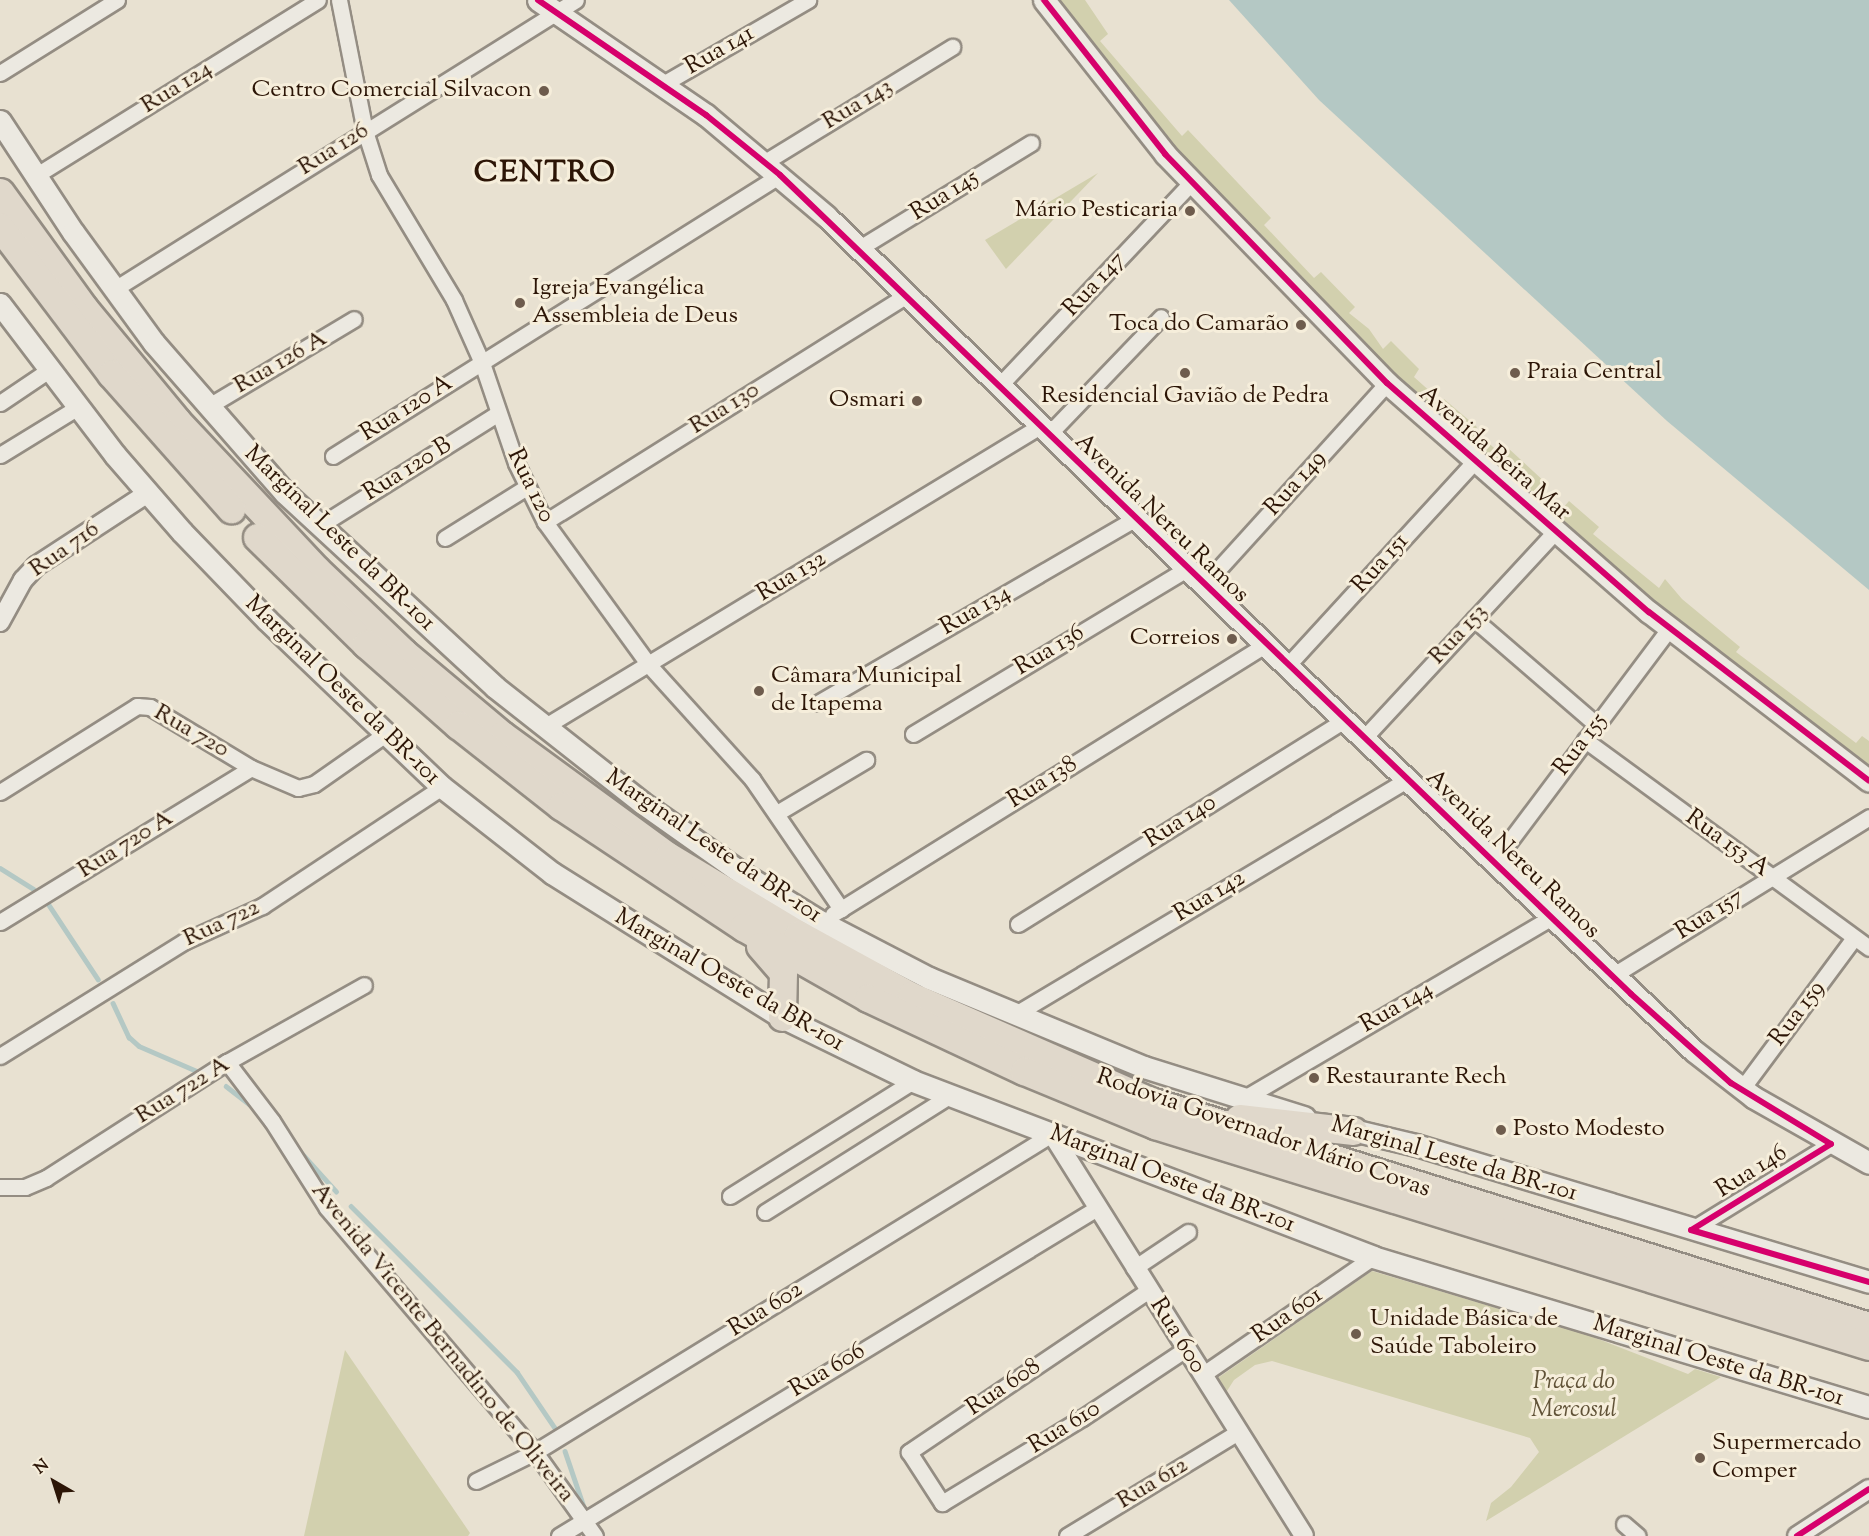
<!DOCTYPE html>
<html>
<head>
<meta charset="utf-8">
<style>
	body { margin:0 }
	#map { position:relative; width:1869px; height:1536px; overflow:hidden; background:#e8e1d1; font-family:"Sorts Mill Goudy",serif }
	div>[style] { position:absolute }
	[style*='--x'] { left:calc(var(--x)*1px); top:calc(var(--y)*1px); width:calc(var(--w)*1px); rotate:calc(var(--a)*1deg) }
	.green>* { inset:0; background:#d2d0ae }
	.water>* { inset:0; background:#b4c8c4 }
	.stream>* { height:4.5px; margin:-2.25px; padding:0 2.25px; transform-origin:2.25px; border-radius:2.25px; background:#b4c8c4 }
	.roads { filter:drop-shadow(2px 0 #948d83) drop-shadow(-2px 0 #948d83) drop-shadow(0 2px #948d83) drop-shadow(0 -2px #948d83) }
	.minor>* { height:15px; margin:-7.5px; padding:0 7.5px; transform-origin:7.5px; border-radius:7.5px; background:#ece9e1 }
	.tertiary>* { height:18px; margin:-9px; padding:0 9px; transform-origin:9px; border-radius:9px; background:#ece9e1 }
	.secondary>* { height:21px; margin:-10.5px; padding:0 10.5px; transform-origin:10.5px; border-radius:10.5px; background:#ece9e1 }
	.motorway>* { height:27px; margin:-13.5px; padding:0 13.5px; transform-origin:13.5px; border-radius:13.5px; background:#e0d8cb }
	.cycleway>* { height:6px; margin:-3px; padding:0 3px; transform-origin:3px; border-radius:3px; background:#d6006c }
	.dots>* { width:16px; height:16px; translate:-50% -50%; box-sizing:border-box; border:3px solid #f6eedb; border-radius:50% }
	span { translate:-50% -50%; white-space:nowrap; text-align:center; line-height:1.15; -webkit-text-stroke:6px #f6eedb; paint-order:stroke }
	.street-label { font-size:24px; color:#2c1506 }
	.poi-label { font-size:24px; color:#2c1506 }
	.right { translate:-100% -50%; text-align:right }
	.left { translate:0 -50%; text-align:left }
	.park-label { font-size:24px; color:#605237; font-style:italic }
	.district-label { font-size:30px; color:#2c1506; font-weight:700; letter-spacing:1.5px }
	.north { position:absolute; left:24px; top:1452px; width:60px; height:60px; -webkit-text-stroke:4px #f6eedb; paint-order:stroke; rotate:321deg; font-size:16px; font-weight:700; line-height:24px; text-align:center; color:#2c1506 }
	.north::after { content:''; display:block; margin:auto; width:21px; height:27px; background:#2c1506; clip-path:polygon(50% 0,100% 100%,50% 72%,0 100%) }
</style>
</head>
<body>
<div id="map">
	<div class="green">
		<div style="clip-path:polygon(1053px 0,1085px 0,1108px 34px,1100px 41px,1182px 136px,1188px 130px,1271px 218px,1264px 225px,1314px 278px,1321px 272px,1355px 307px,1349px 313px,1369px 329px,1383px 349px,1391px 341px,1419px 369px,1414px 377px,1442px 402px,1444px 399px,1477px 427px,1475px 431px,1502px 455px,1508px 448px,1547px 484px,1543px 491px,1563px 508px,1569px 501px,1599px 527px,1593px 534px,1659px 588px,1665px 579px,1682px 599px,1740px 647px,1736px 652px,1856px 743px,1862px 736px,1869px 741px,1869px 771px,1691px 636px,1413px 397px,1142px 116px)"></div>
		<div style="clip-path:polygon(1098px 173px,1006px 269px,985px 240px)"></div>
		<div style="clip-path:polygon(1372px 1271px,1507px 1311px,1515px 1320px,1537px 1327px,1547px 1319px,1688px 1374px,1695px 1369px,1721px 1377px,1486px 1521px,1491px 1503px,1511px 1487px,1539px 1452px,1530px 1438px,1272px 1361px,1255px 1365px,1234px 1380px,1225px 1394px,1215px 1380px)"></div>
		<div style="clip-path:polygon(345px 1350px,470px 1533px,468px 1536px,304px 1536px)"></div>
	</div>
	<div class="water">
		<div style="clip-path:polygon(1229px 0,1869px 0,1869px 590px,1667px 421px,1319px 100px)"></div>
	</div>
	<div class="stream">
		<div style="--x:0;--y:868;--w:39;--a:32"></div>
		<div style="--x:49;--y:905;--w:89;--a:56.5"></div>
		<div style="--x:113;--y:1003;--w:38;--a:65"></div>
		<div style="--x:129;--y:1037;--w:13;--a:42"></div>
		<div style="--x:139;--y:1046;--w:65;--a:23.4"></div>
		<div style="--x:226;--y:1086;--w:33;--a:38"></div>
		<div style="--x:298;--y:1149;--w:57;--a:47.9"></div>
		<div style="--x:351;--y:1206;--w:235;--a:45"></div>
		<div style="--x:517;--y:1372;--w:68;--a:55.8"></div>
		<div style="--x:565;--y:1451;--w:62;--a:71.3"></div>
	</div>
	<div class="roads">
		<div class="minor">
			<div style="--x:339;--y:0;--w:134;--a:78.8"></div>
			<div style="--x:365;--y:131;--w:46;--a:72.3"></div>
			<div style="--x:379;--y:175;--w:146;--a:59"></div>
			<div style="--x:454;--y:300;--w:69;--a:66"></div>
			<div style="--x:482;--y:363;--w:106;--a:71.2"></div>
			<div style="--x:516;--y:463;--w:66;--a:63.8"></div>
			<div style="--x:545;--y:522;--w:175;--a:54"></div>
			<div style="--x:648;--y:664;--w:155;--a:47.9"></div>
			<div style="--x:752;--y:779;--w:158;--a:55.6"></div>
			<div style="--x:0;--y:73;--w:138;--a:-32"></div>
			<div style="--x:663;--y:84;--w:168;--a:-30.1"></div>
			<div style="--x:765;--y:162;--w:220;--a:-31.6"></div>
			<div style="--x:35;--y:176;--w:333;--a:-31.9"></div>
			<div style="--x:858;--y:249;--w:203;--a:-31.5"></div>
			<div style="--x:113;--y:290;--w:546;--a:-32.06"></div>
			<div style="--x:998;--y:387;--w:281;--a:-46.6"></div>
			<div style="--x:0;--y:403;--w:59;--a:-34"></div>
			<div style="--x:207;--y:407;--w:171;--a:-30.9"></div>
			<div style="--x:1048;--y:435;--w:163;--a:-46.2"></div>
			<div style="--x:0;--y:455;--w:92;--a:-31.6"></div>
			<div style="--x:333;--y:456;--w:528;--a:-32.15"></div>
			<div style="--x:545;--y:522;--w:425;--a:-32.1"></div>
			<div style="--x:319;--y:526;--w:210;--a:-32.2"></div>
			<div style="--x:445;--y:538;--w:97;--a:-31.9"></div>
			<div style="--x:1204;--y:585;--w:273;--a:-47.8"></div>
			<div style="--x:1474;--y:619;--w:162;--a:40.8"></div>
			<div style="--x:1287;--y:666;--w:277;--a:-47.5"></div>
			<div style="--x:818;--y:703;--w:366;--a:-30.2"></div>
			<div style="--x:544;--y:727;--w:580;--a:-31.25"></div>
			<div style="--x:913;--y:734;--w:320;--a:-31.1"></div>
			<div style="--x:1363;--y:739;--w:282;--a:-47.2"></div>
			<div style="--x:1585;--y:740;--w:352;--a:36.2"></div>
			<div style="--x:0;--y:792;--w:162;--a:-32.1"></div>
			<div style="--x:137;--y:706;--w:13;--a:4"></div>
			<div style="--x:150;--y:707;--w:118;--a:31.1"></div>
			<div style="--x:251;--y:768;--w:51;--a:23.1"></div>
			<div style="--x:298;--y:788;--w:16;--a:-14"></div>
			<div style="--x:314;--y:784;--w:85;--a:-35"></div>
			<div style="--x:777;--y:813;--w:104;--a:-30.8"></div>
			<div style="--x:1494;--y:862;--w:291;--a:-53.1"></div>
			<div style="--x:833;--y:914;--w:509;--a:-31.91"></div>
			<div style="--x:0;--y:922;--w:294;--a:-31.5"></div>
			<div style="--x:1018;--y:924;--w:385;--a:-32"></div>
			<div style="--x:1612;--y:976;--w:302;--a:-31.7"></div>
			<div style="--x:1014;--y:1015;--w:458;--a:-30.9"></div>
			<div style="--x:0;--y:1056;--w:218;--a:-31.9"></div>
			<div style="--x:185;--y:941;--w:85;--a:-24.4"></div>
			<div style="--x:262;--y:906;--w:216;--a:-33.5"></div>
			<div style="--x:227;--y:1062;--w:74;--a:52.7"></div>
			<div style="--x:272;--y:1121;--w:103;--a:57.7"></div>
			<div style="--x:327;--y:1208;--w:321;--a:49.6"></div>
			<div style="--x:535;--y:1452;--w:103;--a:54.5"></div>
			<div style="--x:1741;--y:1090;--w:189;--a:-53.4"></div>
			<div style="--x:1243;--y:1099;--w:359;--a:-30.5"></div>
			<div style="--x:0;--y:1187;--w:25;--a:0"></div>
			<div style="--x:25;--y:1187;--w:23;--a:-23"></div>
			<div style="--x:46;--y:1178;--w:215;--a:-32.7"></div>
			<div style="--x:227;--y:1062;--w:157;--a:-29.3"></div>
			<div style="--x:730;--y:1196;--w:216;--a:-32.1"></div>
			<div style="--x:765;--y:1212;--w:220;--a:-32.2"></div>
			<div style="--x:1691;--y:1230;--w:164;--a:-31.6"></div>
			<div style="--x:1134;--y:1268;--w:65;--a:-33.7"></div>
			<div style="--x:1149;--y:1290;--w:290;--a:146"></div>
			<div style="--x:909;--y:1452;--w:61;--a:57.1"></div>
			<div style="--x:942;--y:1503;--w:164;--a:-31.3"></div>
			<div style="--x:1082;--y:1418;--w:125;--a:-33.6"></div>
			<div style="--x:1202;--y:1375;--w:208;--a:-34.6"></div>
			<div style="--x:476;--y:1481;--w:66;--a:-26.2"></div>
			<div style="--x:535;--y:1452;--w:607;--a:-31.6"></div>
			<div style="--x:1624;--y:1524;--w:18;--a:41"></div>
			<div style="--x:559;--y:1536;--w:630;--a:-31.37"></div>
			<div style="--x:1067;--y:1536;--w:200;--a:-31.3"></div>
		</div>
		<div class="tertiary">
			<div style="--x:0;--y:622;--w:48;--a:-61.3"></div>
			<div style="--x:23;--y:580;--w:19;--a:-47"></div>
			<div style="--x:36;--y:566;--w:134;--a:-33.1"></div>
			<div style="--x:1052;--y:1134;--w:474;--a:57.9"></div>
			<div style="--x:1797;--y:1536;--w:86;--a:-33.1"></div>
		</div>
		<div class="secondary">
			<div style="--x:538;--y:0;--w:204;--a:34.4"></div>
			<div style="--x:706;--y:115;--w:157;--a:40.1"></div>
			<div style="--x:826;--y:216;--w:644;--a:44.31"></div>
			<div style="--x:1287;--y:666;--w:560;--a:43.41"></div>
			<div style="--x:1694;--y:1051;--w:75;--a:37.9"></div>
			<div style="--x:1753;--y:1097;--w:133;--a:29.6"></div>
			<div style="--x:1044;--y:0;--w:196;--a:51.8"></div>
			<div style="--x:1165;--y:154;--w:319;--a:45.9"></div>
			<div style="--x:1387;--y:383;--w:348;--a:41.2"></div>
			<div style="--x:1649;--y:612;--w:277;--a:37.5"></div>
			<div style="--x:0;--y:121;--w:133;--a:56.7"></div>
			<div style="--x:73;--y:232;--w:137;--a:53.9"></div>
			<div style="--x:154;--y:343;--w:199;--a:48.9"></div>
			<div style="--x:285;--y:493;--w:286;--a:42.7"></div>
			<div style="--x:495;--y:687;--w:186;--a:38.2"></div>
			<div style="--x:641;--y:802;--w:125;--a:35.2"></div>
			<div style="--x:743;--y:874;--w:92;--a:31.6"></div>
			<div style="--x:821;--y:922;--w:122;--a:27.4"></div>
			<div style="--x:929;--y:978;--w:233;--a:22.5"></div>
			<div style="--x:1144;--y:1067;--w:168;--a:17.4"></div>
			<div style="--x:0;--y:304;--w:190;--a:52.7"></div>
			<div style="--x:115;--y:455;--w:102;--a:49"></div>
			<div style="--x:182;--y:532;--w:122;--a:46"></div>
			<div style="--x:267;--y:620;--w:242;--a:43.7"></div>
			<div style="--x:442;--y:787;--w:140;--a:38"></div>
			<div style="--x:552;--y:873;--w:271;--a:32.1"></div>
			<div style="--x:782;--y:1017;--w:146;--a:26"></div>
			<div style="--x:913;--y:1081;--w:493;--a:20.9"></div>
			<div style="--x:1373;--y:1257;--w:518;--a:16.83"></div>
			<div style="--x:1340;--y:1127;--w:78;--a:13.3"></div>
			<div style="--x:1416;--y:1145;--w:473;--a:16.8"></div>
		</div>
		<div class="motorway">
			<div style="--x:0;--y:192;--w:143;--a:54.1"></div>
			<div style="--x:84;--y:308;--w:146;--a:50.5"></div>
			<div style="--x:177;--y:421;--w:204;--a:46.8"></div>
			<div style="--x:317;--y:570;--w:119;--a:43.6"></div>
			<div style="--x:403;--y:652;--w:129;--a:40"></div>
			<div style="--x:502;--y:735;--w:205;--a:36.1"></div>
			<div style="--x:668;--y:856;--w:152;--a:31"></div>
			<div style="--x:798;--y:934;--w:129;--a:28.8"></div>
			<div style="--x:911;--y:996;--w:261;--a:23.7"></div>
			<div style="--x:1150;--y:1101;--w:753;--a:17.38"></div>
			<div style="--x:0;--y:227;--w:184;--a:52.9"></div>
			<div style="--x:111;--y:374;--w:181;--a:48.4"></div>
			<div style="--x:257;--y:537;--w:153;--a:44.5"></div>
			<div style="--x:366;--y:644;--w:123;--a:41.4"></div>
			<div style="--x:458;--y:725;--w:131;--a:38.2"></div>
			<div style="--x:561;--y:806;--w:219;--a:33.6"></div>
			<div style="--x:743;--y:927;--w:144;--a:29.6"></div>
			<div style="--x:868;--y:998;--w:172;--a:25.1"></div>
			<div style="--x:1024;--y:1071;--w:142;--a:22.4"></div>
			<div style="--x:1155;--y:1125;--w:747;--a:17.2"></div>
			<div style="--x:760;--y:946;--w:35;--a:49"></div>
			<div style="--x:783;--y:972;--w:45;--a:91.3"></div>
			<div style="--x:1239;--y:1118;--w:115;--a:6.5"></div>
		</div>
	</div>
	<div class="cycleway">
		<div style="--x:538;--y:0;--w:204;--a:34.4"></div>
		<div style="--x:706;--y:115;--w:95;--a:39"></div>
		<div style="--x:780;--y:175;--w:1181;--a:43.9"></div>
		<div style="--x:1631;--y:994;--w:134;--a:41.7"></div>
		<div style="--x:1731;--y:1083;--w:117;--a:31.4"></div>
		<div style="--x:1831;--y:1144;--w:164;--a:148.4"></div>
		<div style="--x:1044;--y:0;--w:196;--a:51.8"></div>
		<div style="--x:1165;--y:154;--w:319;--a:45.9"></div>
		<div style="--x:1387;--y:383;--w:348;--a:41.2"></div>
		<div style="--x:1649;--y:612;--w:277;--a:37.5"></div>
		<div style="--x:1691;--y:1230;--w:185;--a:16.3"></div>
		<div style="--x:1797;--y:1536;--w:86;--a:-33.1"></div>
	</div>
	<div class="dots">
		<div style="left:544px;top:91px;background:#6e5c4d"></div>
		<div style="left:1190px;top:211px;background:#6e5c4d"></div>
		<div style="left:520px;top:303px;background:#6e5c4d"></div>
		<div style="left:1301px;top:325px;background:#6e5c4d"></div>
		<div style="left:1185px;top:373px;background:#6e5c4d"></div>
		<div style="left:1515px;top:373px;background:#6e5c4d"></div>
		<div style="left:917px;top:401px;background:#6e5c4d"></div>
		<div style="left:1232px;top:639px;background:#6e5c4d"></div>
		<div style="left:759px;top:691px;background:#6e5c4d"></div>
		<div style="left:1314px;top:1078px;background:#6e5c4d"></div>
		<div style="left:1501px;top:1130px;background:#6e5c4d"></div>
		<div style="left:1356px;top:1334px;background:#6e5c4d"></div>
		<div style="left:1700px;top:1458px;background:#6e5c4d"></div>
	</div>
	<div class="street-label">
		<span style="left:720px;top:51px;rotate:-30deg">Rua 141</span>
		<span style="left:177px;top:88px;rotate:-32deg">Rua 124</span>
		<span style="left:858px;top:105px;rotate:-31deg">Rua 143</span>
		<span style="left:334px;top:150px;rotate:-32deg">Rua 126</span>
		<span style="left:945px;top:196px;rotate:-32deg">Rua 145</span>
		<span style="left:1095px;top:285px;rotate:-47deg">Rua 147</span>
		<span style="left:281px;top:363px;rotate:-30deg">Rua 126 A</span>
		<span style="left:407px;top:409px;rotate:-32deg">Rua 120 A</span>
		<span style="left:725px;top:409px;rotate:-32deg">Rua 130</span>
		<span style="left:1494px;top:454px;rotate:41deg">Avenida Beira Mar</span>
		<span style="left:408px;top:470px;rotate:-32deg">Rua 120 B</span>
		<span style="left:1296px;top:484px;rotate:-48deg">Rua 149</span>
		<span style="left:530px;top:486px;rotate:64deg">Rua 120</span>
		<span style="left:1161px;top:519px;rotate:44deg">Avenida Nereu Ramos</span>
		<span style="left:339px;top:539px;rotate:44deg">Marginal Leste da BR-101</span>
		<span style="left:65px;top:550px;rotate:-35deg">Rua 716</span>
		<span style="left:1381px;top:564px;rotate:-48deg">Rua 151</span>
		<span style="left:792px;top:577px;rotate:-31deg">Rua 132</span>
		<span style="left:976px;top:611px;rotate:-30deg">Rua 134</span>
		<span style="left:1459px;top:635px;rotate:-47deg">Rua 153</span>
		<span style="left:1050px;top:651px;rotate:-31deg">Rua 136</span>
		<span style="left:342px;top:691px;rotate:44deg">Marginal Oeste da BR-101</span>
		<span style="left:191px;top:732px;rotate:30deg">Rua 720</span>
		<span style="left:1581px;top:745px;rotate:-53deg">Rua 155</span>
		<span style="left:1043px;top:783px;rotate:-32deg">Rua 138</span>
		<span style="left:1181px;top:822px;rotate:-32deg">Rua 140</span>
		<span style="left:1727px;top:844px;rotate:36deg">Rua 153 A</span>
		<span style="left:126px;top:845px;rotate:-32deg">Rua 720 A</span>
		<span style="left:713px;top:847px;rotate:34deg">Marginal Leste da BR-101</span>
		<span style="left:1512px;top:855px;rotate:44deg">Avenida Nereu Ramos</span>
		<span style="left:1210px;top:897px;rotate:-31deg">Rua 142</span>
		<span style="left:1710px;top:915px;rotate:-32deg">Rua 157</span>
		<span style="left:222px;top:924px;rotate:-25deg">Rua 722</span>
		<span style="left:729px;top:981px;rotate:30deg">Marginal Oeste da BR-101</span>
		<span style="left:1397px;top:1008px;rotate:-30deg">Rua 144</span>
		<span style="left:1798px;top:1014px;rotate:-53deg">Rua 159</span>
		<span style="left:183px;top:1091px;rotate:-32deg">Rua 722 A</span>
		<span style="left:1263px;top:1134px;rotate:19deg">Rodovia Governador Mário Covas</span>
		<span style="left:1454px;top:1160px;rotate:16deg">Marginal Leste da BR-101</span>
		<span style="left:1752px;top:1172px;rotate:-32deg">Rua 146</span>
		<span style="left:1172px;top:1180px;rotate:21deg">Marginal Oeste da BR-101</span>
		<span style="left:766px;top:1310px;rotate:-32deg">Rua 602</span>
		<span style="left:1288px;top:1316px;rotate:-35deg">Rua 601</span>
		<span style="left:1177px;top:1336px;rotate:58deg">Rua 600</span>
		<span style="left:442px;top:1343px;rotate:51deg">Avenida Vicente Bernadino de Oliveira</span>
		<span style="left:1718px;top:1362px;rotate:17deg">Marginal Oeste da BR-101</span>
		<span style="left:828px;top:1371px;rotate:-31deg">Rua 606</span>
		<span style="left:1004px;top:1388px;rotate:-34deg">Rua 608</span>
		<span style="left:1065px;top:1428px;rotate:-32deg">Rua 610</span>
		<span style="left:1153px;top:1484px;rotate:-31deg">Rua 612</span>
	</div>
	<div class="poi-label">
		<span class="right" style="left:532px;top:91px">Centro Comercial Silvacon</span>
		<span class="right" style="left:1178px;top:211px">Mário Pesticaria</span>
		<span class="left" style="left:532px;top:303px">Igreja Evangélica<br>Assembleia de Deus</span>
		<span class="right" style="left:1289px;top:325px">Toca do Camarão</span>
		<span class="left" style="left:1527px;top:373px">Praia Central</span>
		<span style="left:1185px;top:397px">Residencial Gavião de Pedra</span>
		<span class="right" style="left:905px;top:401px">Osmari</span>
		<span class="right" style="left:1220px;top:639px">Correios</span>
		<span class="left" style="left:771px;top:691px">Câmara Municipal<br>de Itapema</span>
		<span class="left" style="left:1326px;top:1078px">Restaurante Rech</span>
		<span class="left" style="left:1513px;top:1130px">Posto Modesto</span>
		<span class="left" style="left:1370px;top:1334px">Unidade Básica de<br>Saúde Taboleiro</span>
		<span class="left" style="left:1712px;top:1458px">Supermercado<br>Comper</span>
	</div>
	<div class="park-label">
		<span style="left:1574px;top:1397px">Praça do<br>Mercosul</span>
	</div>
	<div class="district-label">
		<span style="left:545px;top:174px">CENTRO</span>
	</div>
	<div class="north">N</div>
</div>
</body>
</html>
